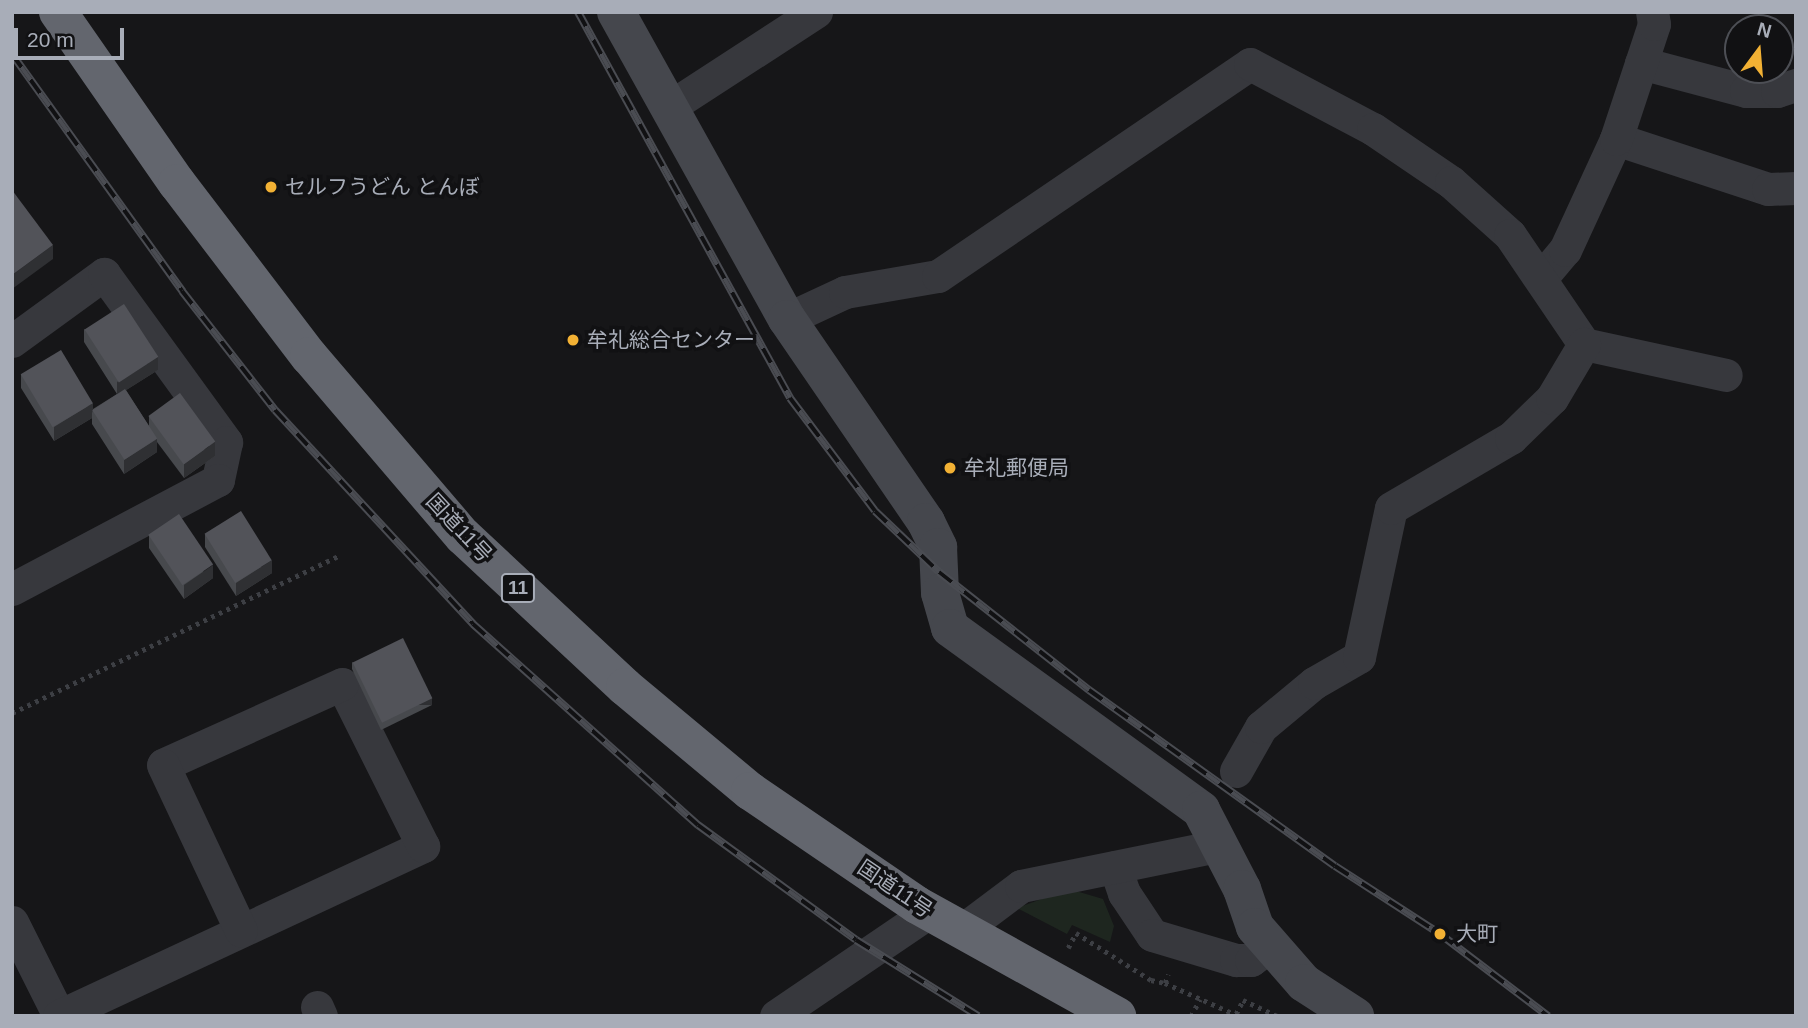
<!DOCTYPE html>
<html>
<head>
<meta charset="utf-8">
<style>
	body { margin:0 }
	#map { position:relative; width:1808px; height:1028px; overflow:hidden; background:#161618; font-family:Helvetica,"Noto Sans JP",sans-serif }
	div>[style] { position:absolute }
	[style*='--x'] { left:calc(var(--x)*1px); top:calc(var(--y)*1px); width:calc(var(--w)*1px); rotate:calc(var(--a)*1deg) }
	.green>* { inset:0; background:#1e261f }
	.path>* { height:4.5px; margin-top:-2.25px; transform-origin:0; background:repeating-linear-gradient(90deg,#3d3f44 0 3.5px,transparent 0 8.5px) }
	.street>* { height:33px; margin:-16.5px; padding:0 16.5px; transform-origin:16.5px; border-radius:16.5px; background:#37383d }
	.secondary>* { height:38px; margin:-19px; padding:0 19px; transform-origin:19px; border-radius:19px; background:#45474d }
	.highway>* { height:38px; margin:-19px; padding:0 19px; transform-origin:19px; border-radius:19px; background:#63666e }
	.rail>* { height:8px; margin-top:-4px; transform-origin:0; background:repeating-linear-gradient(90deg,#111113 0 16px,#4a4c52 0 32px); box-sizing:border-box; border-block:2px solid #4a4c52 }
	.wall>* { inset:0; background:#47494d }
	.shaded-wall>* { inset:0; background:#2f3033; transform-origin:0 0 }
	.building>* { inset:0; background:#525359; transform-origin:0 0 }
	.dots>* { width:19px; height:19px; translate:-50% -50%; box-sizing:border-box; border:4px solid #111113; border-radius:50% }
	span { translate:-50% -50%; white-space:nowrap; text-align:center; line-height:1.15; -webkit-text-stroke:7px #111113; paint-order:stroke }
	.shield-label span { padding:2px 5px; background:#111113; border:2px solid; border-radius:5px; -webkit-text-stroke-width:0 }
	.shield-label { font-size:19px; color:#a8adb8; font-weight:700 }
	.poi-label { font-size:21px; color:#a8adb8 }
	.left { translate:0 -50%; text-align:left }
	.street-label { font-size:21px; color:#a8adb8 }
	.frame { position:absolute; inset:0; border:14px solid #a8adb8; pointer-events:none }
	.north { position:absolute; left:1724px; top:14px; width:70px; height:70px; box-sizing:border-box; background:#111113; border:2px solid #4d4f55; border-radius:50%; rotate:16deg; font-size:19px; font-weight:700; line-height:28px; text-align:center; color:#a8adb8 }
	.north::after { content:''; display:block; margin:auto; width:24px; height:32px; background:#f2b134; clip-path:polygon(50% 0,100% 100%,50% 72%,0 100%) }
	.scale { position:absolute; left:14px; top:28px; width:110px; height:32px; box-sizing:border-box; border:4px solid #a8adb8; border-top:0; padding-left:9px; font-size:21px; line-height:24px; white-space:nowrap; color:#a8adb8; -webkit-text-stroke:5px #111113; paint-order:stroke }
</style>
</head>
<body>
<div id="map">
	<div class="green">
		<div style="clip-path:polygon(1069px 889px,1103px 899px,1114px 926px,1110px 942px,1072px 925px,1067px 934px,1017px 908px)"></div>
	</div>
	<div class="path">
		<div style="--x:12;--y:713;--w:365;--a:-25.7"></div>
		<div style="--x:1068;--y:948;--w:17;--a:-62"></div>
		<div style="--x:1076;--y:933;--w:89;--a:32.1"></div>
		<div style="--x:1151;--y:980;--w:14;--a:12"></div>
		<div style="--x:1165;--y:983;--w:9;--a:-69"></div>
		<div style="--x:1165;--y:983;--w:81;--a:24"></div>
		<div style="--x:1236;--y:1014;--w:16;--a:-63"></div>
		<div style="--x:1243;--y:1000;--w:38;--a:25"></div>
		<div style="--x:1191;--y:1016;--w:19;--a:-62"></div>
	</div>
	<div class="street">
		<div style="--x:1641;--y:63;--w:109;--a:14.9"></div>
		<div style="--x:1746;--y:91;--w:31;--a:0"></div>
		<div style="--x:1777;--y:91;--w:20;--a:-18"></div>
		<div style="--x:671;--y:106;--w:173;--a:-33"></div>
		<div style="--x:1616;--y:139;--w:160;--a:18.2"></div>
		<div style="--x:1768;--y:189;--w:28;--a:-2"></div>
		<div style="--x:1542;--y:277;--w:35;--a:-50"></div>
		<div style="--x:1565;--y:250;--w:122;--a:-65.3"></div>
		<div style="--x:1616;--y:139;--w:121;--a:-71.7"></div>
		<div style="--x:1654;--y:24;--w:12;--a:-99"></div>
		<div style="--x:787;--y:319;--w:64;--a:-25"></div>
		<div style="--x:845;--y:292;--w:94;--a:-9.8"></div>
		<div style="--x:938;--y:276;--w:377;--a:-34.2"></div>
		<div style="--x:1250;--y:64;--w:139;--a:27.9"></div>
		<div style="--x:1373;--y:129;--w:94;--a:34.2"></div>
		<div style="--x:1451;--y:182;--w:79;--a:41.9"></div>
		<div style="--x:1510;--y:235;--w:132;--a:55.8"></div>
		<div style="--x:1584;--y:344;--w:145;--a:12.3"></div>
		<div style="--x:12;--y:341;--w:114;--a:-36.1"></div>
		<div style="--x:104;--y:274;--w:208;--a:54"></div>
		<div style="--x:226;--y:442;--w:39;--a:102"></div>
		<div style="--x:218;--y:480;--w:233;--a:152.1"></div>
		<div style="--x:1236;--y:771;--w:51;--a:-60.4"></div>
		<div style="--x:1261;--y:727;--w:69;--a:-39.7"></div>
		<div style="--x:1314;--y:683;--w:52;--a:-30"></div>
		<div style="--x:1359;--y:657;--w:152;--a:-77.9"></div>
		<div style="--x:1391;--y:508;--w:139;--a:-30.3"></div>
		<div style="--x:1511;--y:438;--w:57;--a:-44.3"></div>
		<div style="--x:1552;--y:398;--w:63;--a:-59.3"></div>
		<div style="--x:1115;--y:867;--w:28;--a:71"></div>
		<div style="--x:1124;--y:893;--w:50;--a:56.3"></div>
		<div style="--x:1152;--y:935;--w:88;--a:16.6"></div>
		<div style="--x:1236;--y:960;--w:15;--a:0"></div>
		<div style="--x:1251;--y:960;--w:24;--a:-36"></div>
		<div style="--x:12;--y:922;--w:105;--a:63.4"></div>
		<div style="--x:961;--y:931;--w:75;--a:-36.9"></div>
		<div style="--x:1021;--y:886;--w:201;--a:-11.5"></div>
		<div style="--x:317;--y:1007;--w:10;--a:66"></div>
		<div style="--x:59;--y:1016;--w:402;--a:-25"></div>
		<div style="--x:423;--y:846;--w:181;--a:-116.6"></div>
		<div style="--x:342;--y:684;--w:196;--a:155.7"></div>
		<div style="--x:163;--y:765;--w:183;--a:64.8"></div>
		<div style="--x:776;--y:1016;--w:185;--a:-34.2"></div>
	</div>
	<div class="secondary">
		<div style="--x:616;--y:12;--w:351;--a:60.9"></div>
		<div style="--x:787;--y:319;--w:246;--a:55.6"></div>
		<div style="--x:926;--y:522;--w:28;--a:64"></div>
		<div style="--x:938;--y:547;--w:46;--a:87.5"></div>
		<div style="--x:940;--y:593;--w:36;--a:74"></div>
		<div style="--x:950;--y:628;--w:310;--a:35.9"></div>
		<div style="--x:1201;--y:810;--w:89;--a:62.6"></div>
		<div style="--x:1242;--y:889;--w:40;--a:71.1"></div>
		<div style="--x:1255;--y:927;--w:74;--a:48.8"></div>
		<div style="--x:1304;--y:983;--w:61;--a:32.9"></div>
	</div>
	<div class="highway">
		<div style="--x:58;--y:12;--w:208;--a:55.2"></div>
		<div style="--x:177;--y:183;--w:218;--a:52.7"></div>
		<div style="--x:309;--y:356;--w:237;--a:49.5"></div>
		<div style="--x:463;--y:536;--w:221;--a:43"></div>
		<div style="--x:625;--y:687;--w:163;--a:39.8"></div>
		<div style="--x:750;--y:791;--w:202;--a:34.3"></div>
		<div style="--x:917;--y:905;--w:229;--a:29"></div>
	</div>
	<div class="rail">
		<div style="--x:578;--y:12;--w:440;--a:61.2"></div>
		<div style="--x:790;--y:398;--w:141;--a:53"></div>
		<div style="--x:875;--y:511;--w:88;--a:43.6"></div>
		<div style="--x:939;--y:572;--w:191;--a:38.2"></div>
		<div style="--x:1089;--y:690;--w:302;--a:35.6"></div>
		<div style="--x:1335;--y:866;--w:125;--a:32.9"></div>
		<div style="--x:1440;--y:934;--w:136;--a:37.2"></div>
		<div style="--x:12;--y:54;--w:292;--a:54.3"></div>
		<div style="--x:182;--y:291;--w:151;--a:52"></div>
		<div style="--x:275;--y:410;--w:292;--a:47.2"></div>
		<div style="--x:473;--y:624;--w:302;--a:41.8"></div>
		<div style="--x:698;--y:825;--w:195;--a:36"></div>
		<div style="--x:856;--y:940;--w:144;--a:31.9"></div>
	</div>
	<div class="wall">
		<div style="clip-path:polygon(84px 329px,158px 370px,126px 390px,149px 426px,149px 416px,215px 456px,184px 478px,157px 442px,157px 452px,124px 474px,92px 424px,92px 418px,54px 441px,21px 388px,21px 374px,93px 409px,117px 394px,84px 342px)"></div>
		<div style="clip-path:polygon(205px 534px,272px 573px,236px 596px,205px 547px)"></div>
		<div style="clip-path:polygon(149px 535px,213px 578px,184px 599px,149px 548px)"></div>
		<div style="clip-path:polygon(352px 662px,432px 705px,381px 730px,352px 669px)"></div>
	</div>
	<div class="shaded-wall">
		<div style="clip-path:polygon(53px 245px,53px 259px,12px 289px,12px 275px)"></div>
		<div style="clip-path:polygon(158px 357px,158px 370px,117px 396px,117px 382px)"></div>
		<div style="clip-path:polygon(93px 403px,93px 413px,92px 410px,92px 418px,54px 441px,54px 427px)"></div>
		<div style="clip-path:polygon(157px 439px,157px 452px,124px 474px,124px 460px)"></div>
		<div style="clip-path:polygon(215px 442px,215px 456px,184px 478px,184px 464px)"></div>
		<div style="clip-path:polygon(272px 560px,272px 573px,236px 596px,236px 583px)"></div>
		<div style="clip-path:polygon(213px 565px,213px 578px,184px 599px,184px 585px)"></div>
		<div style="left:432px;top:698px;width:7px;height:57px;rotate:90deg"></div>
	</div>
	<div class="building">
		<div style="clip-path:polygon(12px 190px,53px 245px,12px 275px)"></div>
		<div style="left:124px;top:304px;width:63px;height:47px;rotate:57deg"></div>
		<div style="left:61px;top:350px;width:62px;height:47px;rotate:59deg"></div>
		<div style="left:125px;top:389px;width:59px;height:39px;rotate:57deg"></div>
		<div style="left:180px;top:393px;width:60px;height:39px;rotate:54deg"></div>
		<div style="left:241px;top:511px;width:58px;height:43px;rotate:58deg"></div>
		<div style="left:179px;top:514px;width:61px;height:37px;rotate:56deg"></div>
		<div style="left:403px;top:638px;width:67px;height:56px;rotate:64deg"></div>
	</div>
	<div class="dots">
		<div style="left:271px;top:187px;background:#f2b134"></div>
		<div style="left:573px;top:340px;background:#f2b134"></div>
		<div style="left:950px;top:468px;background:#f2b134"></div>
		<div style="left:1440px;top:934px;background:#f2b134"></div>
	</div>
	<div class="shield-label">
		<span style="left:518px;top:588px">11</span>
	</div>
	<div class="poi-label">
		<span class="left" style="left:285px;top:187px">セルフうどん とんぼ</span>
		<span class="left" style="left:587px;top:340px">牟礼総合センター</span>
		<span class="left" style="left:964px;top:468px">牟礼郵便局</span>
		<span class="left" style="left:1456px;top:934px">大町</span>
	</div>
	<div class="street-label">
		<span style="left:459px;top:528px;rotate:47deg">国道11号</span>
		<span style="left:895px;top:889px;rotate:34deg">国道11号</span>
	</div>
	<div class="frame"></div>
	<div class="north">N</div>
	<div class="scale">20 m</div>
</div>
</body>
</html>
